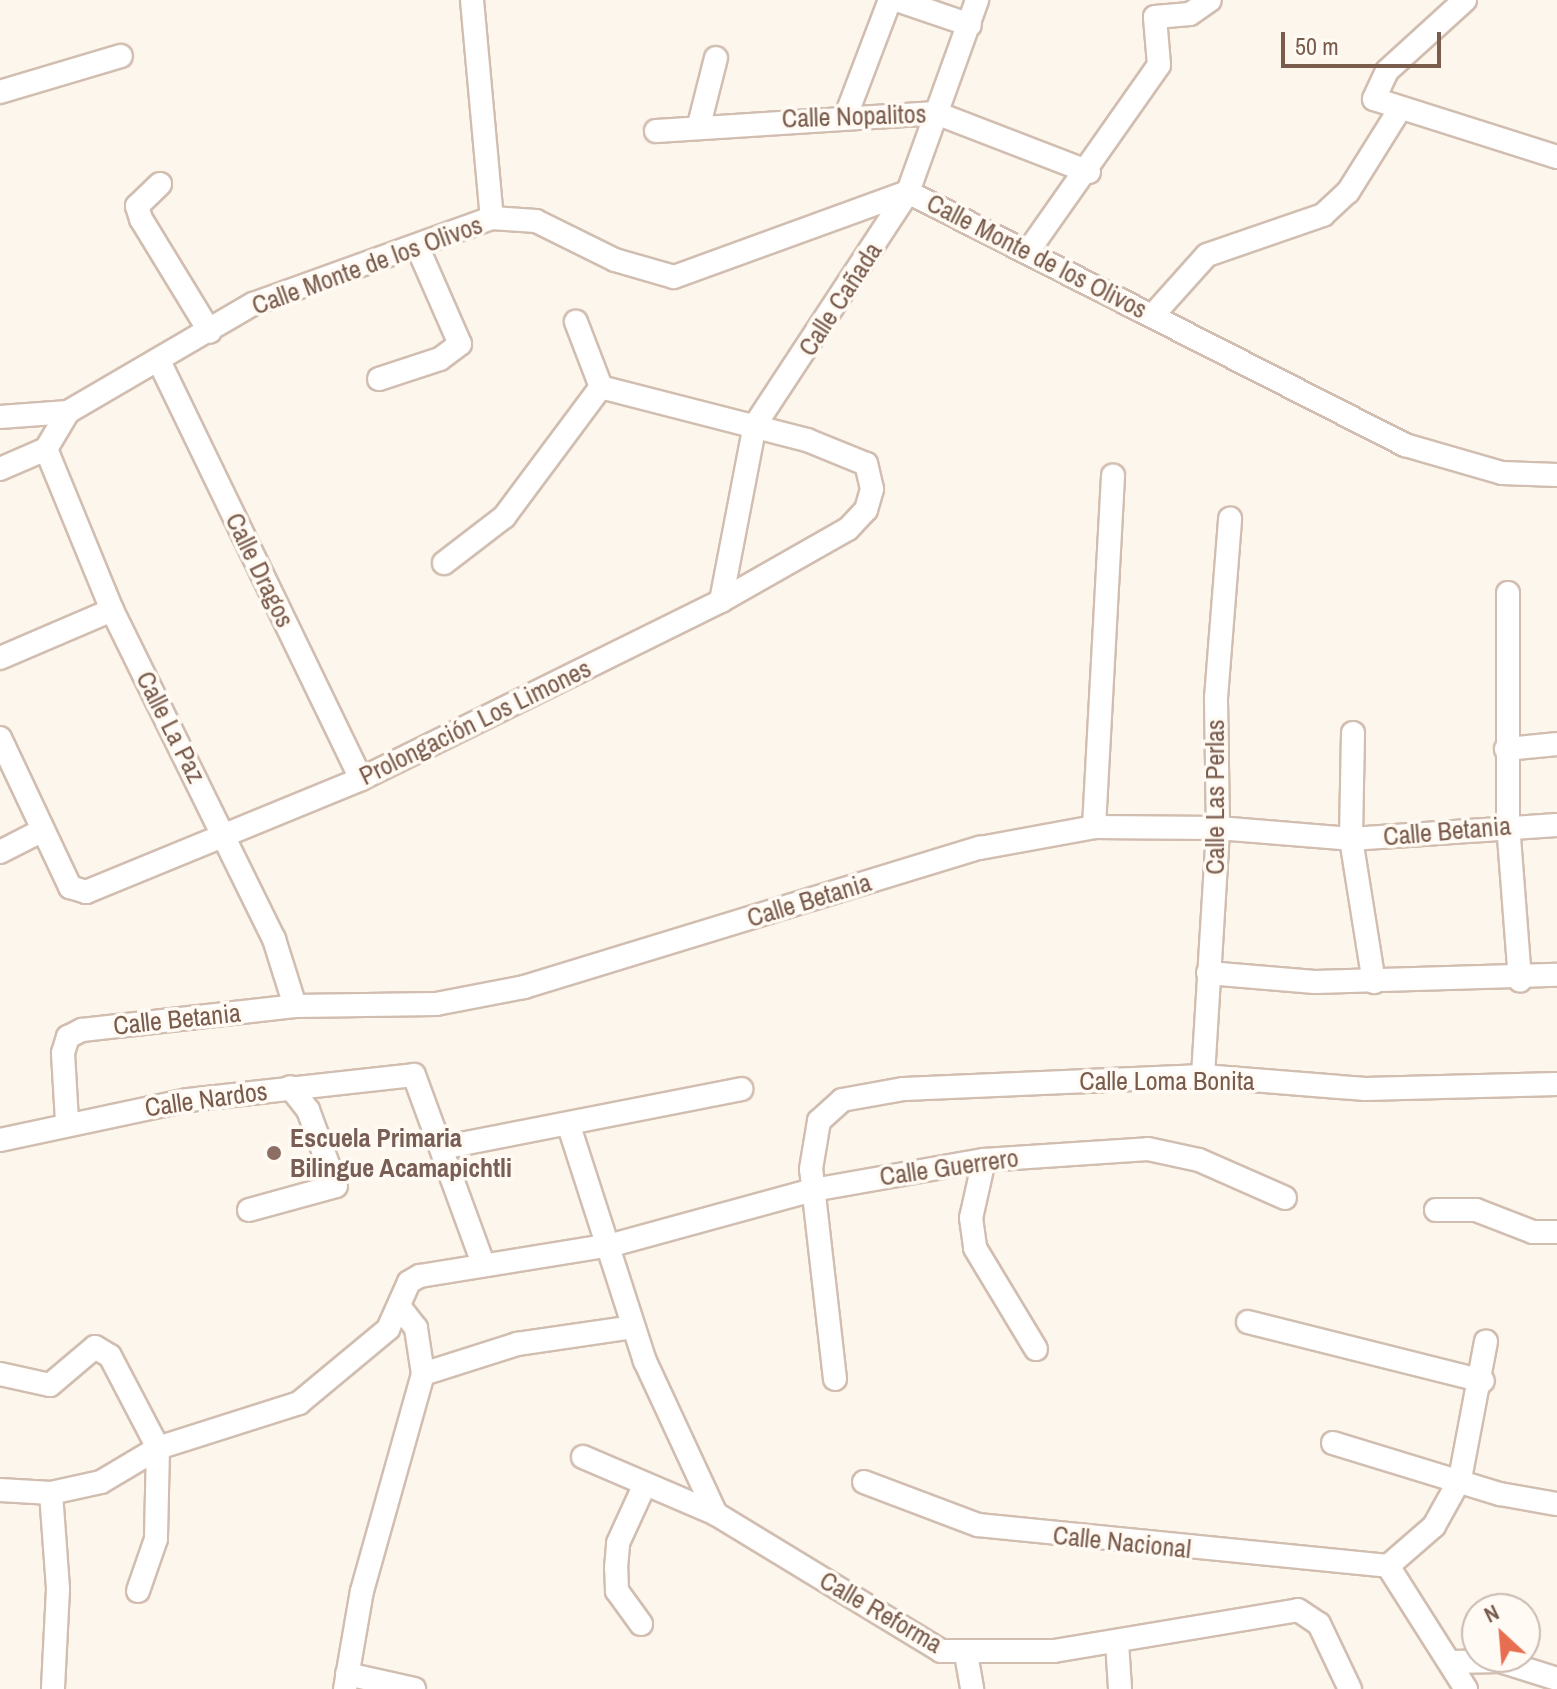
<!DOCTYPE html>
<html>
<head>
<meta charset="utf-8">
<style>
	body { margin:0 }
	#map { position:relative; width:1557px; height:1689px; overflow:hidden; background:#fdf6ec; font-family:"Archivo Narrow",sans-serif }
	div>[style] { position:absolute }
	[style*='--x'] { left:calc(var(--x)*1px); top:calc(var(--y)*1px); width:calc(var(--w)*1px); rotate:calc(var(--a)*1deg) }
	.roads { filter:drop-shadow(2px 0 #d1beb0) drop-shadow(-2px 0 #d1beb0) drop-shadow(0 2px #d1beb0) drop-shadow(0 -2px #d1beb0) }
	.minor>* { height:22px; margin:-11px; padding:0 11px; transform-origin:11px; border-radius:11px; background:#fff }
	.dots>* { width:22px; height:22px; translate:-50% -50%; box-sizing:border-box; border:4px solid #fffaf3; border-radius:50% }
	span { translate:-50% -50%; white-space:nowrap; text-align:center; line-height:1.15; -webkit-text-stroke:7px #fffaf3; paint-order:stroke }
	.street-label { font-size:26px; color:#7a5c4d }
	.education-label { font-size:26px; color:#785e54; font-weight:700 }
	.left { translate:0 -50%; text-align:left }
	.north { position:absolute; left:1461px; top:1593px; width:80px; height:80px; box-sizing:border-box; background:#fffaf3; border:2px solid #cabbb1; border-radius:50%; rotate:334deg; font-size:22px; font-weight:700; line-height:32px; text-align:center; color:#7a5c4d }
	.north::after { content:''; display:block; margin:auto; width:28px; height:36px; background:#e76f51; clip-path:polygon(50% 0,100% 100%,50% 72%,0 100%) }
	.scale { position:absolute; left:1281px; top:32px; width:160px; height:36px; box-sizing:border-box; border:4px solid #7a5c4d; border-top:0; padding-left:10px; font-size:24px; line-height:28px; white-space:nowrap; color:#7a5c4d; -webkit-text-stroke:6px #fffaf3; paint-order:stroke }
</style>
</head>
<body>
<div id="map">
	<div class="roads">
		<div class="minor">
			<div style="--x:472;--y:0;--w:219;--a:84.8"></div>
			<div style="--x:897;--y:0;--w:77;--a:18.9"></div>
			<div style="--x:1465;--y:0;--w:105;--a:137.7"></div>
			<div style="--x:1387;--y:71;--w:31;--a:115"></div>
			<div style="--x:1374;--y:99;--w:192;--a:17.6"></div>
			<div style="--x:0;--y:92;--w:126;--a:-16.6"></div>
			<div style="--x:847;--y:113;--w:121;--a:-69.2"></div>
			<div style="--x:699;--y:125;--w:69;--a:-75.8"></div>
			<div style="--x:656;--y:131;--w:281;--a:-3.7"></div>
			<div style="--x:936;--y:113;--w:164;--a:21.1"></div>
			<div style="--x:160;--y:184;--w:32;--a:136"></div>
			<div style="--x:137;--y:206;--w:14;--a:73"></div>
			<div style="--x:141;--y:219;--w:132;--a:58.6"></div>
			<div style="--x:1029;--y:250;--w:226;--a:-54.9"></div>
			<div style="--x:1159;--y:65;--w:48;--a:-94.8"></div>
			<div style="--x:1155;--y:17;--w:35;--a:-5"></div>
			<div style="--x:1190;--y:14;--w:24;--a:-35"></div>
			<div style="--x:1154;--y:314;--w:79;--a:-48.1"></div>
			<div style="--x:1207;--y:255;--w:123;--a:-19"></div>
			<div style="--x:1323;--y:215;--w:34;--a:-43"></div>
			<div style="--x:1348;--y:192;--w:94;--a:-58"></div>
			<div style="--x:159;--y:361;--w:464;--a:64.2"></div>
			<div style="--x:379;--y:379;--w:64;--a:-18.2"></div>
			<div style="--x:440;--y:359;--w:25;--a:-37"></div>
			<div style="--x:460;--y:344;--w:107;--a:-113.7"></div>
			<div style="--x:0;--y:417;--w:68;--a:-4.2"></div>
			<div style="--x:46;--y:449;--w:43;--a:-59.3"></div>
			<div style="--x:68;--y:412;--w:214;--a:-30.3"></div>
			<div style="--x:253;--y:304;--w:254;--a:-19.8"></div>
			<div style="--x:492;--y:218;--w:44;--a:3.9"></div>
			<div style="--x:536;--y:221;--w:88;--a:26.3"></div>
			<div style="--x:615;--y:260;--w:61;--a:16.1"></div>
			<div style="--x:674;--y:277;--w:249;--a:-20"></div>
			<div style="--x:908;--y:192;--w:558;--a:26.98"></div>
			<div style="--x:1405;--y:445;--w:101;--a:16.1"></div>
			<div style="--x:1502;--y:473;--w:55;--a:2.1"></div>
			<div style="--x:46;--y:449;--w:174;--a:67.7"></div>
			<div style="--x:112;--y:610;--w:367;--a:63.8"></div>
			<div style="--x:274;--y:939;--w:70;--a:72.6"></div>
			<div style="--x:0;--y:469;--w:50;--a:-23.5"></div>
			<div style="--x:444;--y:563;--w:76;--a:-37.5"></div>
			<div style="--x:504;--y:517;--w:162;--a:-53.3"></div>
			<div style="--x:1508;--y:593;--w:231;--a:90"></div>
			<div style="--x:1508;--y:824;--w:157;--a:85.6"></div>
			<div style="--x:721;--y:601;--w:179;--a:-79.1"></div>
			<div style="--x:755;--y:425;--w:279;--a:-56.7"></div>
			<div style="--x:908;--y:192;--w:204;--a:-70.2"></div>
			<div style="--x:0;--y:658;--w:122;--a:-23.2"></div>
			<div style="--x:1353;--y:733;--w:106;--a:91.1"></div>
			<div style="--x:1351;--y:839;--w:145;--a:80.9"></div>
			<div style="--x:0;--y:738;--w:165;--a:64.8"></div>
			<div style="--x:70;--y:887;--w:17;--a:17"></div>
			<div style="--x:86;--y:892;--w:297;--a:-22.3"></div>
			<div style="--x:361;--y:779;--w:402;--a:-26.3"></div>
			<div style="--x:721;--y:601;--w:146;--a:-29.6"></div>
			<div style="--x:848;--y:529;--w:26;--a:-47"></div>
			<div style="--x:866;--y:510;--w:22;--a:-74"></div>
			<div style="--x:872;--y:489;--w:26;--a:-103"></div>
			<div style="--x:866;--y:464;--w:64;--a:-157.9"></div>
			<div style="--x:807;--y:440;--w:213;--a:-165.6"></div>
			<div style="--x:601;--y:387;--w:70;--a:-111"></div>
			<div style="--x:1506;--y:749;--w:51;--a:-5.6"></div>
			<div style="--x:1094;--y:827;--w:352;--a:-86.9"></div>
			<div style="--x:0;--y:852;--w:48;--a:-27.1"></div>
			<div style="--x:1208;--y:973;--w:107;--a:4.8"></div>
			<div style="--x:1315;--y:982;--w:242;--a:-1.7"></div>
			<div style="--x:1203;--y:1076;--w:248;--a:-86.5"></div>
			<div style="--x:1218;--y:828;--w:130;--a:-90.9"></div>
			<div style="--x:1216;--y:698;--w:180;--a:-85.5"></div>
			<div style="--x:67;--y:1121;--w:68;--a:-93.4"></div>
			<div style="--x:63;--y:1053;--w:17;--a:-73"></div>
			<div style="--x:68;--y:1037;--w:16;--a:-27"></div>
			<div style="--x:82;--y:1030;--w:214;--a:-6.4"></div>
			<div style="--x:295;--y:1006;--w:141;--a:-0.8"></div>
			<div style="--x:436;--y:1004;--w:90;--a:-10.9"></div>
			<div style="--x:524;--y:987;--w:477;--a:-17"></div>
			<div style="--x:980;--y:848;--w:116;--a:-10.4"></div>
			<div style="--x:1094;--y:827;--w:124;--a:0.5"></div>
			<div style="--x:1218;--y:828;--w:133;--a:4.7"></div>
			<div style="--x:1351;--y:839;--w:206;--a:-3.9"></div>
			<div style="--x:569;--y:1126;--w:247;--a:72.1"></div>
			<div style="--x:645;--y:1361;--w:169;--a:65.1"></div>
			<div style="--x:716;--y:1514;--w:263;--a:31.3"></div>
			<div style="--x:941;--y:1651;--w:113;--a:0"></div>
			<div style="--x:1054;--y:1651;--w:247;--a:-9.5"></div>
			<div style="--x:1298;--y:1610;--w:25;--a:34"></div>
			<div style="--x:1319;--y:1624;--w:72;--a:64.5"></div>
			<div style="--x:0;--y:1140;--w:192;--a:-12"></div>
			<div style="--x:188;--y:1100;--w:227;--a:-6.3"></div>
			<div style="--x:414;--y:1075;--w:201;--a:69.9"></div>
			<div style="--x:446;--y:1147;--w:301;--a:-11.1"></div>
			<div style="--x:984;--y:1160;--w:59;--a:102.6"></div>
			<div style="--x:971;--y:1218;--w:30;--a:82"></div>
			<div style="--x:975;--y:1248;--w:118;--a:58.9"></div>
			<div style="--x:249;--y:1210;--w:90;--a:-15.4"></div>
			<div style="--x:336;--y:1186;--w:81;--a:-110.2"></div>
			<div style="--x:308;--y:1110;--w:29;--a:-128"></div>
			<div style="--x:1436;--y:1210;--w:40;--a:0"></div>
			<div style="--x:1476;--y:1210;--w:61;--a:21.1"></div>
			<div style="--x:1533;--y:1232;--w:24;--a:0"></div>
			<div style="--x:1248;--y:1322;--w:242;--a:14.1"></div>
			<div style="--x:0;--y:1374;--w:51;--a:12.4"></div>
			<div style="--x:50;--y:1385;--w:59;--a:-40.2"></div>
			<div style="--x:95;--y:1347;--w:17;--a:31"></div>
			<div style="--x:110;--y:1356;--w:104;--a:62.4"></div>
			<div style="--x:158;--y:1448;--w:91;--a:91.3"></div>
			<div style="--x:156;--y:1539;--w:55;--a:109.1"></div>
			<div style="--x:423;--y:1374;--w:99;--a:-17.7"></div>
			<div style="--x:517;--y:1344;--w:117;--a:-8.3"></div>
			<div style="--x:835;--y:1379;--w:211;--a:-96.5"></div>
			<div style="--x:811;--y:1169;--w:49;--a:-80.5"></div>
			<div style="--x:819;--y:1121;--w:31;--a:-42"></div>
			<div style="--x:842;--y:1100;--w:63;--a:-10.1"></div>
			<div style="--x:904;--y:1089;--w:299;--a:-2.5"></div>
			<div style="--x:1203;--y:1076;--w:163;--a:4.6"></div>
			<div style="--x:1365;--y:1089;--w:192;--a:-1.5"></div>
			<div style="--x:1333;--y:1443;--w:175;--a:17"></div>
			<div style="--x:1500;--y:1494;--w:58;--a:10"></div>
			<div style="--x:583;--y:1457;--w:145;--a:23.2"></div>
			<div style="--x:864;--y:1482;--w:122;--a:20.7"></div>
			<div style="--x:978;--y:1525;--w:412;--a:5.7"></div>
			<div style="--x:0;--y:1490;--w:51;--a:3.4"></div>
			<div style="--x:51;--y:1493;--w:51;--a:-12.4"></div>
			<div style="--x:101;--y:1482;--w:66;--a:-30.8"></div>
			<div style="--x:158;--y:1448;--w:148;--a:-17.7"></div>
			<div style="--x:299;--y:1403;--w:116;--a:-39.7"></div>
			<div style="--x:388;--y:1329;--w:51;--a:-65.9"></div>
			<div style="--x:409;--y:1282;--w:13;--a:-29"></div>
			<div style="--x:420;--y:1276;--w:194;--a:-9.2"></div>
			<div style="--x:612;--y:1245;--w:208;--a:-15.3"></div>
			<div style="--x:813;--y:1190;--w:174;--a:-10"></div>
			<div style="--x:984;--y:1160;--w:164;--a:-3.8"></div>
			<div style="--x:1148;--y:1149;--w:52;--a:12.2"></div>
			<div style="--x:1199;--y:1160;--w:94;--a:23.8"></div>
			<div style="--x:51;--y:1493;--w:96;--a:85.8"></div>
			<div style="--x:58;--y:1589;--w:100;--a:92.9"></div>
			<div style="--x:1388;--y:1566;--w:61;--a:-41"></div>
			<div style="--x:1434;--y:1526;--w:54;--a:-61"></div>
			<div style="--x:1460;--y:1479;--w:140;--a:-79.3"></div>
			<div style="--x:1388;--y:1566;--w:146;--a:57.6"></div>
			<div style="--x:641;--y:1624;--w:41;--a:-126"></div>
			<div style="--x:617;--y:1591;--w:23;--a:-92"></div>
			<div style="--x:616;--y:1568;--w:25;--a:-85"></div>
			<div style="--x:618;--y:1543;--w:65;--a:-65.4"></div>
			<div style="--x:1117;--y:1642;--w:47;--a:86.3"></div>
			<div style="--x:966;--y:1654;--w:36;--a:80"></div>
			<div style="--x:1452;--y:1662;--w:48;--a:-1.2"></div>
			<div style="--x:1500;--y:1661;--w:60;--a:17.5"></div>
			<div style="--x:347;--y:1674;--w:69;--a:12.6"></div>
			<div style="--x:345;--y:1689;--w:99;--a:-80.2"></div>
			<div style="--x:362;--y:1591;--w:225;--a:-74.3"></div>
			<div style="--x:423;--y:1374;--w:47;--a:-98.7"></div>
			<div style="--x:416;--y:1328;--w:24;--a:-128"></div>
		</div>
	</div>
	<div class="dots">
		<div style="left:274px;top:1153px;background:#8d6e63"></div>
	</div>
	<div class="street-label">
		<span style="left:854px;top:116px;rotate:-2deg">Calle Nopalitos</span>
		<span style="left:1037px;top:256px;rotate:27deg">Calle Monte de los Olivos</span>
		<span style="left:367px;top:265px;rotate:-20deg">Calle Monte de los Olivos</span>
		<span style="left:840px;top:299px;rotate:-57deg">Calle Cañada</span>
		<span style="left:260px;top:570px;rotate:64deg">Calle Dragos</span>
		<span style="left:475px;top:722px;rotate:-26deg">Prolongación Los Limones</span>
		<span style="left:171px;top:727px;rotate:63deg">Calle La Paz</span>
		<span style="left:1215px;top:797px;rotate:-90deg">Calle Las Perlas</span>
		<span style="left:1447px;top:831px;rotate:-5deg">Calle Betania</span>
		<span style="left:809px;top:900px;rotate:-17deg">Calle Betania</span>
		<span style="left:177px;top:1019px;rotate:-6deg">Calle Betania</span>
		<span style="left:1167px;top:1081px">Calle Loma Bonita</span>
		<span style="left:206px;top:1099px;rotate:-8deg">Calle Nardos</span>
		<span style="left:949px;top:1167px;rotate:-8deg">Calle Guerrero</span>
		<span style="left:1122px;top:1542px;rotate:6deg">Calle Nacional</span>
		<span style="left:881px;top:1612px;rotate:30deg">Calle Reforma</span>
	</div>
	<div class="education-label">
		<span class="left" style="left:290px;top:1153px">Escuela Primaria<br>Bilingue Acamapichtli</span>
	</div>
	<div class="north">N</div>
	<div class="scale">50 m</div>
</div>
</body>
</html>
